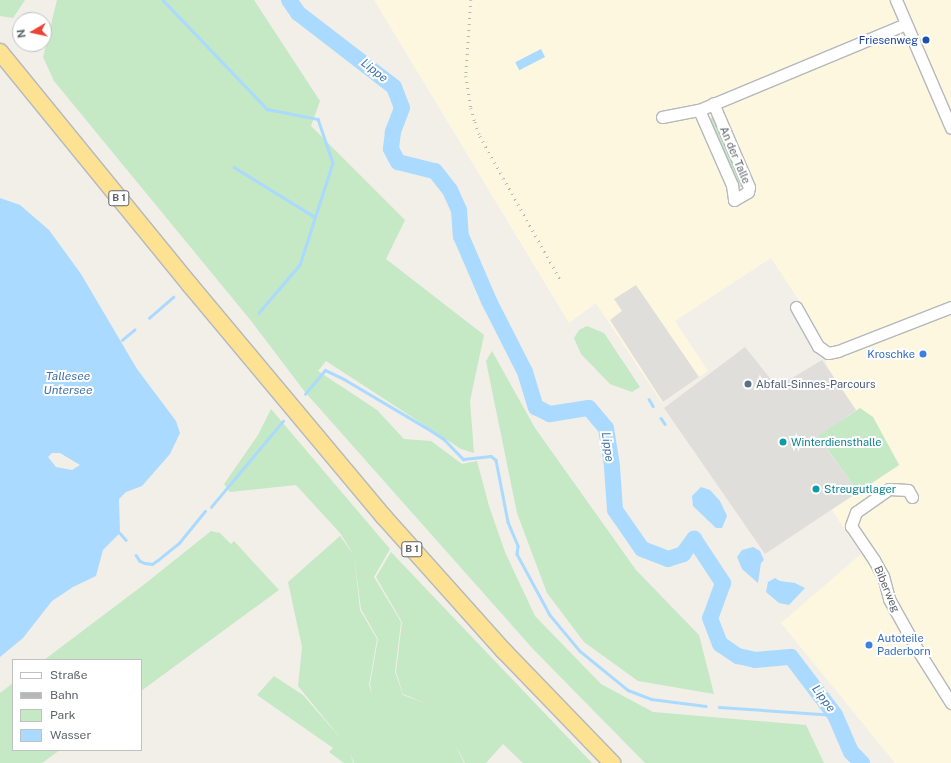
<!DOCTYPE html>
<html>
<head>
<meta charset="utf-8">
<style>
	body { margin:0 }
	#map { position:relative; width:951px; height:763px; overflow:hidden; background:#f1efe8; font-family:"Public Sans",sans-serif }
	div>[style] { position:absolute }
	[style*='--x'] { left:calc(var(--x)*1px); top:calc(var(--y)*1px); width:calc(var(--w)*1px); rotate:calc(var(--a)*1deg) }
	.commercial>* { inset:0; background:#fef7e0 }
	.industrial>* { inset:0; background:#e0deda }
	.green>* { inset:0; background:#c5e8c5 }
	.water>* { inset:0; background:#aadaff; transform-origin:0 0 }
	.stream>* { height:2.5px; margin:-1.25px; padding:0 1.25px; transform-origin:1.25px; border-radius:1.25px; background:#aadaff }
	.river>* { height:16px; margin:-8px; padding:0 8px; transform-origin:8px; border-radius:8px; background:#aadaff }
	.roads { filter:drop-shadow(1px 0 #b5b8bc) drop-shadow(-1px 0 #b5b8bc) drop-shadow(0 1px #b5b8bc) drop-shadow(0 -1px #b5b8bc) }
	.minor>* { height:11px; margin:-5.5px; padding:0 5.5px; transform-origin:5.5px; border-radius:5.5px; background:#fff }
	.highway>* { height:16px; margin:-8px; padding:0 8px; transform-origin:8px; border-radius:8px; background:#fde293 }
	.rail>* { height:2.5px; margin-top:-1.25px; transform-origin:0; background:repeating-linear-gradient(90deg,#b6b7b8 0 1px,transparent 0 6px) }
	.dots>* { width:11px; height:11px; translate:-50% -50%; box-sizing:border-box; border:2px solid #fff; border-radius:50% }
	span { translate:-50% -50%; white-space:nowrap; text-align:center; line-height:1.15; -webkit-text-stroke:4px #fff; paint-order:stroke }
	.shield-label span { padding:1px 3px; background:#fff; border:1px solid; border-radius:3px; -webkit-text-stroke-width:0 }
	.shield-label { font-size:10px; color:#5f6368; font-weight:700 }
	.transit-label { font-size:11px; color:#164399 }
	.right { translate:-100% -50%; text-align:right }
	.street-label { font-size:11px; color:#5f6368 }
	.shop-label { font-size:11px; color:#366cbe }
	.left { translate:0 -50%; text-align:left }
	.service-label { font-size:11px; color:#4e5e75 }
	.culture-label { font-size:11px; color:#0d838f }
	.water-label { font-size:12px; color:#4174aa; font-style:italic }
	.legend { position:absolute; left:12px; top:659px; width:130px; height:92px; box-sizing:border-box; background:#fff; border:1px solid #bfc1c3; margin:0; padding:5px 7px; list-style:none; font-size:12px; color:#5f6368 }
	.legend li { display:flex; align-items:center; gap:8px; height:20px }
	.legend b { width:20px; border:1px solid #bfc1c3 }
	.north { position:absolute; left:12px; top:12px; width:40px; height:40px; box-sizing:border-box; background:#fff; border:1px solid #bfc1c3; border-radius:50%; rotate:261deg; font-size:11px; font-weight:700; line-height:16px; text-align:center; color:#5f6368 }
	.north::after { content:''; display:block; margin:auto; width:14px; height:18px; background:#ea4335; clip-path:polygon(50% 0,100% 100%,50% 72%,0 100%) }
</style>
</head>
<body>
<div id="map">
	<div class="commercial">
		<div style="clip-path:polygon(evenodd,374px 0,951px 0,951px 763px,895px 763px,781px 623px,861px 554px,832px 510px,900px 465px,873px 417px,860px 408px,856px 410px,829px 369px,800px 302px,771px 258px,675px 321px,708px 371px,662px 403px,596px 303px,569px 323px,374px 0,710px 122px,743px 187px,739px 187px,710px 122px,374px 0,622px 311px,663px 402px,610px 320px,622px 311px)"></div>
	</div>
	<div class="industrial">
		<div style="clip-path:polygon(636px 285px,699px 377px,663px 402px,610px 320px,622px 311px,614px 299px)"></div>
		<div style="clip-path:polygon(745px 347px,777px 387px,822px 360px,856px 410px,818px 437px,858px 492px,765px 554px,664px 408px)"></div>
	</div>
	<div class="green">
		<div style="clip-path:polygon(0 0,25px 0,13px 18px,0 16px)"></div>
		<div style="clip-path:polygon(57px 0,254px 0,320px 101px,311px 126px,405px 220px,386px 259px,484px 335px,470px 401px,474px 453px,461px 449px,326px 361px,318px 371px,377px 410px,404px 439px,431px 441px,462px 464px,477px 461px,489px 506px,505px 552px,535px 616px,601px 684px,653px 712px,806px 725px,824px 763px,645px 763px,533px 649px,305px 392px,252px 322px,54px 81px,43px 57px)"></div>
		<div style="clip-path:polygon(712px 116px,716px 119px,745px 184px,743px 187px,739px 187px,710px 122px)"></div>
		<div style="clip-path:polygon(587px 326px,604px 333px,640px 387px,632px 392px,610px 384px,581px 354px,574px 338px,579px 330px)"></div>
		<div style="clip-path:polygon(492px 351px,535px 428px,636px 570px,699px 635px,714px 694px,638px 681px,584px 642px,547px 593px,517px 513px,486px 361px)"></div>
		<div style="clip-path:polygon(860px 408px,873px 417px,899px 465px,858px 492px,818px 436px)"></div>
		<div style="clip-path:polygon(271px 409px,390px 549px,374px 577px,401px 622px,395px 672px,403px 695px,428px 704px,403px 694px,396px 672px,402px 622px,376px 577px,391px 552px,592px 763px,523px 763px,503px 744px,486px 763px,465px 763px,454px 742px,464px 763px,354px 763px,350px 753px,353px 763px,344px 763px,329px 752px,333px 748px,257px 695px,274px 676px,303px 695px,343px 741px,298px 686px,302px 647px,288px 582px,340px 536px,354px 555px,360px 610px,377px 639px,369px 685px,372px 695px,370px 684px,378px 639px,361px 609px,354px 555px,340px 533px,296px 485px,230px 492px,224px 484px,258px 435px)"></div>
		<div style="clip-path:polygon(211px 531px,220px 533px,231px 544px,234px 541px,279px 590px,141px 691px,141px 660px,44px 660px,146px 583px)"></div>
		<div style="clip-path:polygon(13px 683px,13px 750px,60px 750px,42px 763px,0 763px,0 693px)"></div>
	</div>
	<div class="water">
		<div style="left:541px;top:49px;width:9px;height:29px;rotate:63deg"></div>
		<div style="clip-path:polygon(evenodd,0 198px,20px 205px,49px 230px,81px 274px,137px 369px,176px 421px,180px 433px,170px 454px,142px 486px,126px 492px,119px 499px,120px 533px,103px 550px,96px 576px,73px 587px,52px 601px,23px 638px,0 657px,0 198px,52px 453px,60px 453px,80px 465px,72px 470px,56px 467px,48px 457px,52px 453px)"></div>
		<div style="clip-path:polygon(701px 487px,710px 490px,720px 501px,727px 516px,722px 528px,716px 528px,693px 506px,692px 496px)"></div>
		<div style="clip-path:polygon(753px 547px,760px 551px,764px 560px,761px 563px,758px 583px,742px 569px,737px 557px,742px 550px)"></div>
		<div style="clip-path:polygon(775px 578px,780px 581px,795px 583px,805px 588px,789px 605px,779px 603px,766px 592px,768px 582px)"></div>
	</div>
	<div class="stream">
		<div style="--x:163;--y:0;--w:151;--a:46.3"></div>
		<div style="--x:267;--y:109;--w:52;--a:11.1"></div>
		<div style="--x:318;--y:119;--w:46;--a:71.2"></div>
		<div style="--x:333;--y:163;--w:107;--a:107.9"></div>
		<div style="--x:300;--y:265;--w:63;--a:130.5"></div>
		<div style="--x:234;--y:167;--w:95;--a:31.7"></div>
		<div style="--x:149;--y:318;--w:32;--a:-41"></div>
		<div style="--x:122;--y:340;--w:16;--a:-40"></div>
		<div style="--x:305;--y:394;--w:31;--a:-50"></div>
		<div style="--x:325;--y:370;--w:21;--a:25"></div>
		<div style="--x:344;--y:379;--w:96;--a:30.6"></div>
		<div style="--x:427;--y:428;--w:20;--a:33"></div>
		<div style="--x:444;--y:439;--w:28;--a:46"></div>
		<div style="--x:463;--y:459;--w:28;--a:-6"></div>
		<div style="--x:491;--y:456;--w:6;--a:39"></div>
		<div style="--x:496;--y:460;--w:63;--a:79"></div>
		<div style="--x:508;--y:522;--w:26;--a:67"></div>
		<div style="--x:518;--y:546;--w:8;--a:97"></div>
		<div style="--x:517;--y:554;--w:69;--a:61.6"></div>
		<div style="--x:550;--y:615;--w:47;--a:50.2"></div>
		<div style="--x:580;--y:651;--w:62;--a:39.1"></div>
		<div style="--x:628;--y:690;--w:25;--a:21"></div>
		<div style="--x:651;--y:699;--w:55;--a:7.3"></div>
		<div style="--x:649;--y:399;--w:8;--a:60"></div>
		<div style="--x:661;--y:418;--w:7;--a:56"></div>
		<div style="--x:211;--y:507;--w:112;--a:-50.1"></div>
		<div style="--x:120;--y:533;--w:9;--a:49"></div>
		<div style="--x:136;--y:555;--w:7;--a:56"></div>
		<div style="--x:140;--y:561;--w:5;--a:22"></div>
		<div style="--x:145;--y:563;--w:7;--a:8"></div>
		<div style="--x:152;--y:564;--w:7;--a:-34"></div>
		<div style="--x:158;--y:560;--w:27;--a:-39"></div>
		<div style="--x:179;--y:543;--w:41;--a:-50.9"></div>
		<div style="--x:719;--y:707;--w:116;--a:3.9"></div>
	</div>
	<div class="river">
		<div style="--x:289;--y:0;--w:16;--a:55"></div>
		<div style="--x:298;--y:13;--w:121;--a:37.6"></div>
		<div style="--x:394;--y:87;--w:22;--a:69"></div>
		<div style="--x:402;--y:108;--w:26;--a:111"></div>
		<div style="--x:393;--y:132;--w:17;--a:97"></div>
		<div style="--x:391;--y:149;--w:15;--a:62"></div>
		<div style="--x:398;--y:162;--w:38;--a:14"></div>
		<div style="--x:435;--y:171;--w:24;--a:52"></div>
		<div style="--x:450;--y:190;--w:22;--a:66"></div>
		<div style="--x:459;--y:210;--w:26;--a:86"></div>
		<div style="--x:461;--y:236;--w:71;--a:66.7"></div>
		<div style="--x:489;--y:301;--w:80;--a:63.1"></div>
		<div style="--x:525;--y:372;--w:37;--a:73"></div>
		<div style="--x:536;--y:407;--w:16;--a:27"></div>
		<div style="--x:550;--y:414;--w:39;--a:-9"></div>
		<div style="--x:589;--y:408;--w:26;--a:50"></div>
		<div style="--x:606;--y:428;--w:39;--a:81"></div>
		<div style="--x:612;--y:467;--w:43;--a:86"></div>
		<div style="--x:615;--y:510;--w:47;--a:55.3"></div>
		<div style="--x:642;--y:549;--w:28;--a:21"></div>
		<div style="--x:668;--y:559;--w:16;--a:-18"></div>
		<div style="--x:683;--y:554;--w:19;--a:-54"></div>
		<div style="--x:694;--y:539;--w:53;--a:56.6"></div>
		<div style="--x:723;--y:583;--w:37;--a:110"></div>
		<div style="--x:710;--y:618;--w:28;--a:69"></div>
		<div style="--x:720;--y:644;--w:22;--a:34"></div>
		<div style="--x:738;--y:656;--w:17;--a:13"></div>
		<div style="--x:755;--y:660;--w:36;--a:-5"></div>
		<div style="--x:791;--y:657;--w:73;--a:52.8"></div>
		<div style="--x:835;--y:715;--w:40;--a:66.6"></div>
		<div style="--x:851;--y:752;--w:16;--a:45"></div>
	</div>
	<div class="roads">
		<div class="minor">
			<div style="--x:896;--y:0;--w:139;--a:66.7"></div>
			<div style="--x:699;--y:110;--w:82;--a:66.3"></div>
			<div style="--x:732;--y:185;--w:15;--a:82"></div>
			<div style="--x:734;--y:200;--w:16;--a:-30"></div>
			<div style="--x:748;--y:192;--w:5;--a:-79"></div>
			<div style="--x:749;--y:187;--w:91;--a:-113.2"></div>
			<div style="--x:662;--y:117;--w:38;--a:-11"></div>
			<div style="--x:699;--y:110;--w:224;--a:-22.6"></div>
			<div style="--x:796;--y:307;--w:45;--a:60.6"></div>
			<div style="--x:818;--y:346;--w:12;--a:35"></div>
			<div style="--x:828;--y:353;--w:10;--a:-11"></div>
			<div style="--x:838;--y:351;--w:121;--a:-21.3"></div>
			<div style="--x:912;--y:497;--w:8;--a:-120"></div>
			<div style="--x:908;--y:490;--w:19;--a:-177"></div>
			<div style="--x:889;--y:489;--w:40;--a:145.1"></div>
			<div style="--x:856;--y:512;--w:15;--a:110"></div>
			<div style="--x:851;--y:526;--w:41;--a:55.9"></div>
			<div style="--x:874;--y:560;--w:18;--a:61"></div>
			<div style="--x:883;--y:576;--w:24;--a:75"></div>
			<div style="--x:889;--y:599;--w:57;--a:60.8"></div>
			<div style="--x:917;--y:649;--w:64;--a:57.8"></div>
		</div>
		<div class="highway">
			<div style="--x:0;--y:52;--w:301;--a:50.8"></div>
			<div style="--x:190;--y:285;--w:302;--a:50.1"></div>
			<div style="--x:384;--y:517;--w:180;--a:48.2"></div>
			<div style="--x:504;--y:651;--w:156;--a:46"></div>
		</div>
	</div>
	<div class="rail">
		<div style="--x:471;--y:0;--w:76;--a:93.8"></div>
		<div style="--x:466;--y:76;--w:32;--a:81"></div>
		<div style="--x:471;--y:108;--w:15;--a:74"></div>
		<div style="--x:475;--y:122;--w:15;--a:70"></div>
		<div style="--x:480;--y:136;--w:168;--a:60.8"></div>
	</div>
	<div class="dots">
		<div style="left:926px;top:40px;background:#1a4fb4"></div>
		<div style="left:923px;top:354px;background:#3f7fe0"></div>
		<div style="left:748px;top:384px;background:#5c6f8a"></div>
		<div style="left:783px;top:442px;background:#0f9aa8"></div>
		<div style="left:816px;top:489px;background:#0f9aa8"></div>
		<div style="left:869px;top:645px;background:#3f7fe0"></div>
	</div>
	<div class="shield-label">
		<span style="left:119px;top:198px">B 1</span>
		<span style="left:412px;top:549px">B 1</span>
	</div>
	<div class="transit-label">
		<span class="right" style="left:918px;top:40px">Friesenweg</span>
	</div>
	<div class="street-label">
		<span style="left:735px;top:155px;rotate:67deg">An der Talle</span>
		<span style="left:887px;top:589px;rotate:67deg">Biberweg</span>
	</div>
	<div class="shop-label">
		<span class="right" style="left:915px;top:354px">Kroschke</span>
		<span class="left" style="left:877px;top:645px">Autoteile<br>Paderborn</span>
	</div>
	<div class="service-label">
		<span class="left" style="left:756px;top:384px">Abfall-Sinnes-Parcours</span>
	</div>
	<div class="culture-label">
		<span class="left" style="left:791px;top:442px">Winterdiensthalle</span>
		<span class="left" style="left:824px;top:489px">Streugutlager</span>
	</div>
	<div class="water-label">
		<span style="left:374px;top:71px;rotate:38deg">Lippe</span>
		<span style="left:68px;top:384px">Tallesee<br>Untersee</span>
		<span style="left:607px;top:447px;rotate:82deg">Lippe</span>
		<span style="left:823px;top:699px;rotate:53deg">Lippe</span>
	</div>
	<ul class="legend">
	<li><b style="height:5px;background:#fff"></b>Straße</li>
	<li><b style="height:5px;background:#b6b7b8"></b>Bahn</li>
	<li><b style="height:11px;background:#c5e8c5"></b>Park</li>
	<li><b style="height:11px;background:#aadaff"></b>Wasser</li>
	</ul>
	<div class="north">N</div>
</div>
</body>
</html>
